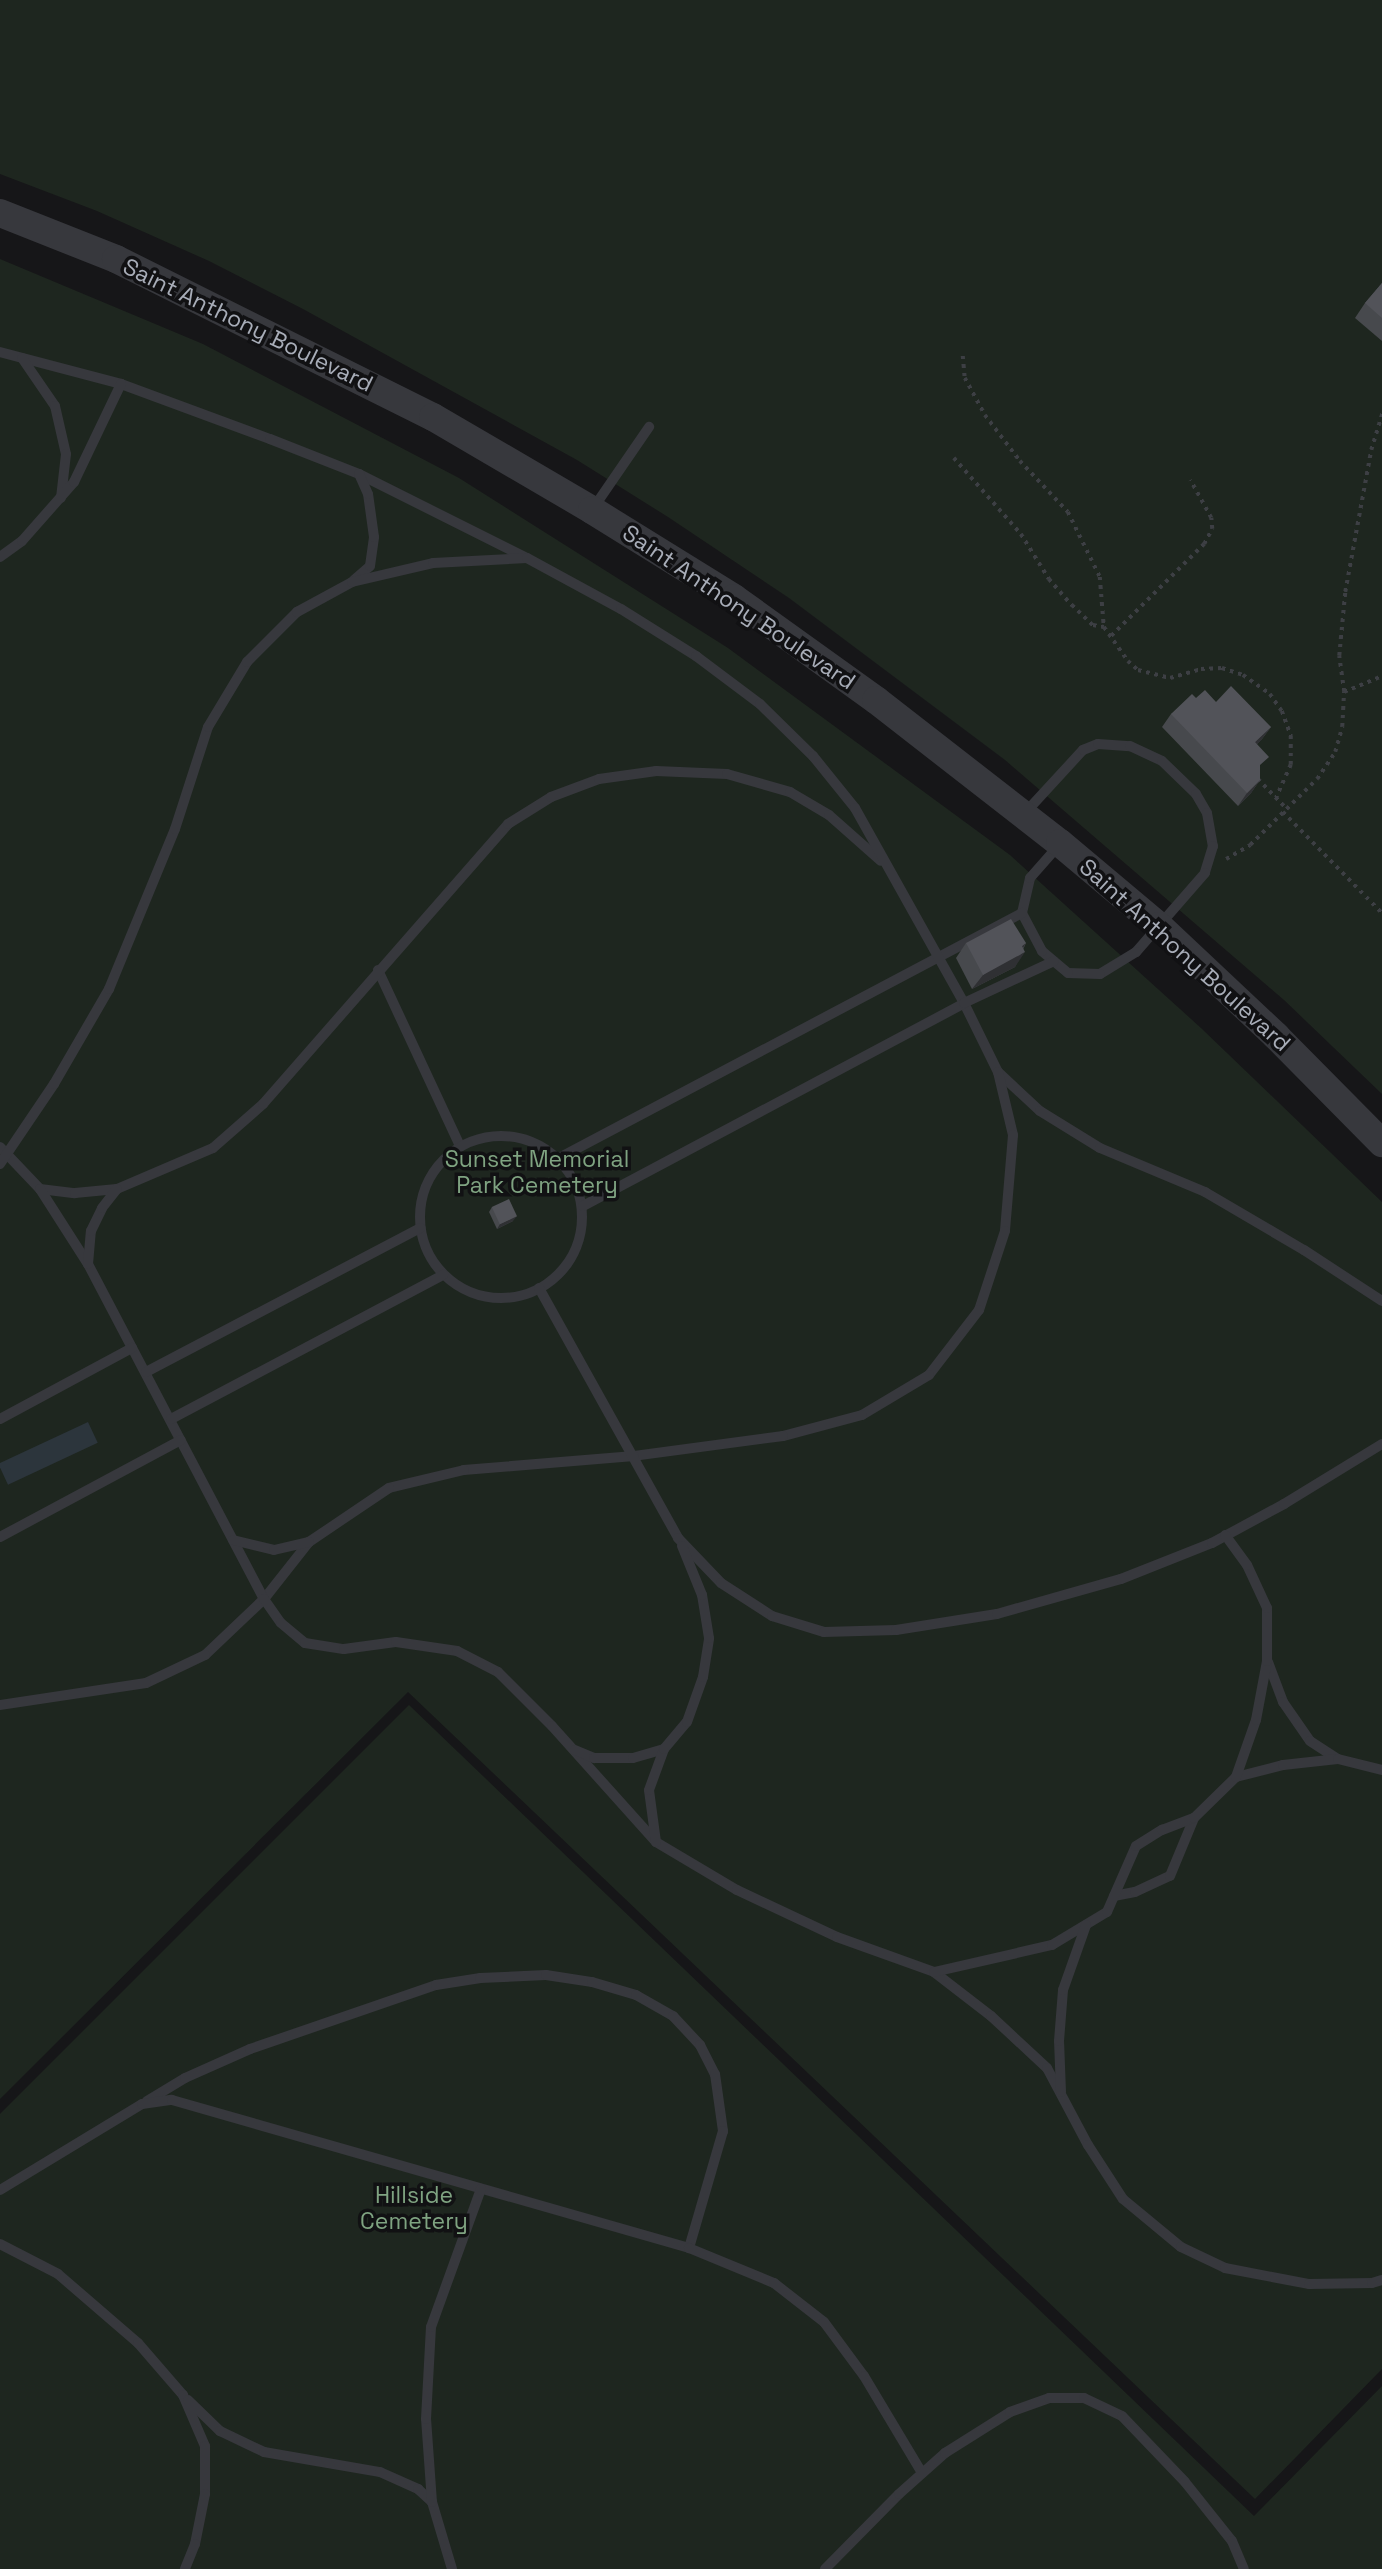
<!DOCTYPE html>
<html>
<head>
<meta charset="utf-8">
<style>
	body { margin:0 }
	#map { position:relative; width:1382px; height:2569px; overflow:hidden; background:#161618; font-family:"Space Grotesk",sans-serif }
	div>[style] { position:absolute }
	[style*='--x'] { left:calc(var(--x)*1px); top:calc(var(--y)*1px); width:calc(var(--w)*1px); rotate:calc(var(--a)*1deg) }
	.green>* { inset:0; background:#1e261f }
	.water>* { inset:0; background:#2c353c; transform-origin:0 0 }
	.path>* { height:3.5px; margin-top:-1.75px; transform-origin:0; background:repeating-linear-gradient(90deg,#3d3f44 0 3.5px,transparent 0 8.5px) }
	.service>* { height:10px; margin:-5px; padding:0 5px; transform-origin:5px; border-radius:5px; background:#37383d }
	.service>.ring { margin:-5px; padding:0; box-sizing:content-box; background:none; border:10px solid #37383d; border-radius:50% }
	.tertiary>* { height:28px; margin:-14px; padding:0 14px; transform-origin:14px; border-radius:14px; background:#37383d }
	.wall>* { inset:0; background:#47494d }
	.shaded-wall>* { inset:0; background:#2f3033 }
	.building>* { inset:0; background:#525359; transform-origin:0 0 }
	span { translate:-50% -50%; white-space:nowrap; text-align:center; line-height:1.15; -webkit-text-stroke:7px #111113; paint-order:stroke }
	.street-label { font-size:23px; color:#a8adb8 }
	.park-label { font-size:23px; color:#7fa381 }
</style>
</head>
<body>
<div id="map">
	<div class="green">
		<div style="clip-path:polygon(0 0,1382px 0,1382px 1094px,1284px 1000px,1005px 760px,789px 598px,668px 517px,577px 460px,303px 309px,209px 261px,97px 211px,0 174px)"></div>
		<div style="clip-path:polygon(0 259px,203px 344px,459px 478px,728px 648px,1010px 855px,1201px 1028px,1382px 1202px,1382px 2369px,1255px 2499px,408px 1692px,0 2099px)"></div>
		<div style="clip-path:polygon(409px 1705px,1254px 2516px,1382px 2386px,1382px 2569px,0 2569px,0 2114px)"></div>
	</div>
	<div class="water">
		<div style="left:88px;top:1422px;width:23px;height:99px;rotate:65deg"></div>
	</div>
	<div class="path">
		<div style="--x:963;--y:356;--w:22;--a:85"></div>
		<div style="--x:965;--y:378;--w:42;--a:61.6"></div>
		<div style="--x:985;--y:415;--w:58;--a:52.7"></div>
		<div style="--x:1020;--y:461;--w:70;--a:46.7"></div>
		<div style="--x:1068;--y:512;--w:72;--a:63.8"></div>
		<div style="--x:1100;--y:577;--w:50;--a:85.4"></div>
		<div style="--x:1104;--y:627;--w:42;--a:54.8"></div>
		<div style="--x:1128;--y:661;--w:13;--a:42"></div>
		<div style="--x:1138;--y:670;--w:33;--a:14"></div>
		<div style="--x:1170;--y:678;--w:32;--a:-16"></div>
		<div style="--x:1201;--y:669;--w:21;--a:-3"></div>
		<div style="--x:1222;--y:668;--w:22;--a:18"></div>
		<div style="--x:1243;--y:675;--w:33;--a:35"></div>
		<div style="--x:1270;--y:694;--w:21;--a:55"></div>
		<div style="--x:1282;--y:711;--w:27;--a:70"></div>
		<div style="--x:1291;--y:736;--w:29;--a:90"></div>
		<div style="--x:1291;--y:765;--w:36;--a:114"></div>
		<div style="--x:954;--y:458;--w:101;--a:48.6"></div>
		<div style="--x:1021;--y:534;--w:53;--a:58.1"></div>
		<div style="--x:1049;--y:579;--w:35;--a:49"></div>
		<div style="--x:1072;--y:605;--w:29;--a:44"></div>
		<div style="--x:1093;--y:625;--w:11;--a:10"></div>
		<div style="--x:1111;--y:636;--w:131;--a:-44.7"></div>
		<div style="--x:1204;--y:544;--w:17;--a:-62"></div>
		<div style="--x:1212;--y:529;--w:11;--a:-95"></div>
		<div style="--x:1211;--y:518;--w:43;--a:-118.9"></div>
		<div style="--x:1344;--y:692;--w:41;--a:-22.8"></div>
		<div style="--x:1258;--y:779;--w:42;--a:46"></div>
		<div style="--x:1283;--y:812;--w:141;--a:45.6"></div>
		<div style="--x:1226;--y:859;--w:28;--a:-30"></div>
		<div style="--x:1250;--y:845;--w:94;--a:-44.6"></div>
		<div style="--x:1317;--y:779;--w:32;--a:-56"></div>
		<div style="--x:1335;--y:752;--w:26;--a:-74"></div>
		<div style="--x:1342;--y:727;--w:35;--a:-87"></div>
		<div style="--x:1344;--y:692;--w:36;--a:-98"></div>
		<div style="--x:1339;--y:656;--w:64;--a:-84.6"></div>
		<div style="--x:1345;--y:592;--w:144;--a:-79.6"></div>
		<div style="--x:1371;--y:450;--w:38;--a:-73"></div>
	</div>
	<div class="service">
		<div style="--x:0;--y:352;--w:125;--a:14.8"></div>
		<div style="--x:121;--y:384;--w:159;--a:20.3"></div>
		<div style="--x:270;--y:439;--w:96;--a:21.5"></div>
		<div style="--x:359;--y:474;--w:186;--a:26.6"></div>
		<div style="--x:22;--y:358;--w:58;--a:55.5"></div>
		<div style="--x:55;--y:406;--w:49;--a:77.1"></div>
		<div style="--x:66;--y:454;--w:44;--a:96.5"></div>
		<div style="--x:592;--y:510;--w:101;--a:-55.5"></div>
		<div style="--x:0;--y:557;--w:27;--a:-36"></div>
		<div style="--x:22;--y:541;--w:79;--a:-48.6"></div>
		<div style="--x:74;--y:482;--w:109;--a:-64.4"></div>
		<div style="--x:354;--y:580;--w:21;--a:-41"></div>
		<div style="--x:370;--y:566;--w:29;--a:-82"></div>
		<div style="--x:374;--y:537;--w:43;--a:-97.9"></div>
		<div style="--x:368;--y:494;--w:22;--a:-114"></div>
		<div style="--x:1025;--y:813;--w:86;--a:-47.4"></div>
		<div style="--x:1083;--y:750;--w:16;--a:-22"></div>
		<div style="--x:1098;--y:744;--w:32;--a:4"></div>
		<div style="--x:1130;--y:746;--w:35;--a:25"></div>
		<div style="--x:1162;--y:761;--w:47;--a:44.1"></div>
		<div style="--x:1196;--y:794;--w:22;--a:60"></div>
		<div style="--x:1207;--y:813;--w:34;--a:80"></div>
		<div style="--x:1213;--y:846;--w:28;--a:107"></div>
		<div style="--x:1205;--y:873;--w:105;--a:131.1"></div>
		<div style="--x:1136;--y:952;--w:42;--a:148.6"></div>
		<div style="--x:1100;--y:974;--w:32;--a:-178"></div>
		<div style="--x:1068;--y:973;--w:34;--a:-140"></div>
		<div style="--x:1042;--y:951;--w:43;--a:-117.8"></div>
		<div style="--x:1022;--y:913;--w:36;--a:-77"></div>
		<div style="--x:1030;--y:878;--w:45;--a:-48.6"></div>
		<div style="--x:378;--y:970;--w:194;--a:65"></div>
		<div style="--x:998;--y:1072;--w:57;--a:42.9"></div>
		<div style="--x:1040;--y:1111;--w:70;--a:31.7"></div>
		<div style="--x:1100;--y:1148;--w:114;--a:22.7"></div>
		<div style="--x:1205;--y:1192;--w:115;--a:30.4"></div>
		<div style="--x:1304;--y:1250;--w:93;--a:33.2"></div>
		<div class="ring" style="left:420px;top:1136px;width:152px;height:152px"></div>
		<div style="--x:0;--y:1147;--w:58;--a:46.4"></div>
		<div style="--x:40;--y:1189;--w:35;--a:7"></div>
		<div style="--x:75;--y:1193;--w:42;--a:-5.4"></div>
		<div style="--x:117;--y:1189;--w:104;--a:-23.1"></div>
		<div style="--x:213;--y:1148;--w:67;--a:-41.3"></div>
		<div style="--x:263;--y:1104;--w:372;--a:-48.8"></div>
		<div style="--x:508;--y:824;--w:51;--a:-32.1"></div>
		<div style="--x:551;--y:797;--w:51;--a:-20.6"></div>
		<div style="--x:599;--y:779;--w:58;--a:-8"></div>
		<div style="--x:656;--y:771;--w:71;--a:2.4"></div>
		<div style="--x:727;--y:774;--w:66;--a:15.9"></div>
		<div style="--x:790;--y:792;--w:45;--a:30.5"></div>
		<div style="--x:829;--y:815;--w:69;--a:41.5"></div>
		<div style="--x:559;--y:1158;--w:524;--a:-27.89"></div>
		<div style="--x:0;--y:1164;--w:97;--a:-56"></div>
		<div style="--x:54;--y:1084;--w:110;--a:-59.9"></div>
		<div style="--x:109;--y:989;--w:173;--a:-67.6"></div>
		<div style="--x:175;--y:829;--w:107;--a:-72.1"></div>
		<div style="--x:208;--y:727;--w:76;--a:-59"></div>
		<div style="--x:247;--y:662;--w:71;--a:-45"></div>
		<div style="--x:297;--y:612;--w:63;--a:-28.6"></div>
		<div style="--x:352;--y:582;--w:83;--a:-13.2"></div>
		<div style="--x:433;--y:563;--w:94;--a:-3"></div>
		<div style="--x:527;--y:558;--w:107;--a:28.5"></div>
		<div style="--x:621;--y:609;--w:89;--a:32.1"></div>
		<div style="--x:696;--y:656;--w:80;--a:36.9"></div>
		<div style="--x:760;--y:704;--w:74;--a:44.5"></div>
		<div style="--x:813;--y:756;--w:67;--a:51.1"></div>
		<div style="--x:855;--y:808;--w:223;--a:60.8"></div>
		<div style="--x:964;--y:1003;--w:77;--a:63.8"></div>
		<div style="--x:998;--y:1072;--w:65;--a:76.6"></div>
		<div style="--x:1013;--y:1135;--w:96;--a:94.8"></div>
		<div style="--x:1005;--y:1231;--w:83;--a:108.2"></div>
		<div style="--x:979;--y:1310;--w:82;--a:127.6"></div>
		<div style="--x:929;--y:1375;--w:78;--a:149.2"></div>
		<div style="--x:862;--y:1415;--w:82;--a:165.1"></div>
		<div style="--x:783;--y:1436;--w:150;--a:172.4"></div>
		<div style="--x:634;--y:1456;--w:171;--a:175.3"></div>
		<div style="--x:464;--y:1470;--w:77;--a:166.5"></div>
		<div style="--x:389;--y:1488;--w:97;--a:146"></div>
		<div style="--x:309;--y:1542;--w:73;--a:128.3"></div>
		<div style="--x:264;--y:1599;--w:81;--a:136.5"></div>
		<div style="--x:205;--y:1655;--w:65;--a:154.6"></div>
		<div style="--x:146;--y:1683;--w:148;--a:171.4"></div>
		<div style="--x:40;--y:1189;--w:89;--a:57.4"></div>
		<div style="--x:88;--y:1264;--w:378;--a:62.3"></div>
		<div style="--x:264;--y:1599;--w:29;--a:55"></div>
		<div style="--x:281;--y:1623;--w:31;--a:40"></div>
		<div style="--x:305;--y:1643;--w:39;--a:9"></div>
		<div style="--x:344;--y:1649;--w:52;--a:-7.7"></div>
		<div style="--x:396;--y:1642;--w:62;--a:8.4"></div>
		<div style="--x:457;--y:1651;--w:46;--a:27.1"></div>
		<div style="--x:498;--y:1672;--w:76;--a:45"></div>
		<div style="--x:552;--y:1726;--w:156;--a:48.1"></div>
		<div style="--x:656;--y:1842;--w:94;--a:30.7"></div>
		<div style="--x:737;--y:1890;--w:110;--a:25.2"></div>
		<div style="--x:837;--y:1937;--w:103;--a:19.8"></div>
		<div style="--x:934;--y:1972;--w:72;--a:37.7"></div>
		<div style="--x:991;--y:2016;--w:76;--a:42.9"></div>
		<div style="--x:1047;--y:2068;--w:87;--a:62"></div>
		<div style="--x:1088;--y:2145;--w:64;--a:57.1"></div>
		<div style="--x:1123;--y:2199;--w:75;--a:39.6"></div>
		<div style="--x:1181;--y:2247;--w:49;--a:25.5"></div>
		<div style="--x:1225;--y:2268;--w:86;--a:10.8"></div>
		<div style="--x:1309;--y:2284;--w:63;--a:-0.9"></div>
		<div style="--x:1372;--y:2283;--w:10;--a:-17"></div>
		<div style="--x:583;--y:1206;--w:432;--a:-28"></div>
		<div style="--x:964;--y:1003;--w:99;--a:-25"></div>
		<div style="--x:88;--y:1264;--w:33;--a:-85"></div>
		<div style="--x:91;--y:1231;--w:25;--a:-64"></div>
		<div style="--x:102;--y:1208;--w:24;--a:-52"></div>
		<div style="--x:539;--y:1288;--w:286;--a:60.9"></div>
		<div style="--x:678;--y:1538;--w:62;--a:46.3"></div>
		<div style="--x:721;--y:1583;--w:61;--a:32.9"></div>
		<div style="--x:772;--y:1616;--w:54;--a:17.1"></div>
		<div style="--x:824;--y:1632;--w:72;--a:-1.6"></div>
		<div style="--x:896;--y:1630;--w:102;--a:-9"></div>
		<div style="--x:997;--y:1614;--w:129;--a:-15.8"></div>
		<div style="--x:1121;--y:1579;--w:98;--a:-21.6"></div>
		<div style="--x:1212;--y:1543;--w:82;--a:-28.4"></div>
		<div style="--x:1284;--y:1504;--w:115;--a:-31.5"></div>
		<div style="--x:146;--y:1372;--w:310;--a:-27.7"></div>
		<div style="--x:0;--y:1419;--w:150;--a:-28.3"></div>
		<div style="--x:171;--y:1419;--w:308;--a:-27.9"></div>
		<div style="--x:0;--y:1537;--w:205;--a:-28.2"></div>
		<div style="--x:233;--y:1540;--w:42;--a:13.7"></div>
		<div style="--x:274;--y:1550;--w:36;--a:-13"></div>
		<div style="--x:1268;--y:1662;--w:43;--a:69.4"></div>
		<div style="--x:1283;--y:1702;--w:47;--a:55.3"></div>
		<div style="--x:1310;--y:1741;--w:33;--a:33"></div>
		<div style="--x:575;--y:1750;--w:21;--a:23"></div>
		<div style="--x:594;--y:1758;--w:39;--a:0"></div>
		<div style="--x:633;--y:1758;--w:32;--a:-16"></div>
		<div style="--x:1236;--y:1777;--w:49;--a:-14.3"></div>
		<div style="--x:1283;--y:1765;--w:55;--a:-6.2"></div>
		<div style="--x:1338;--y:1759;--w:45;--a:14"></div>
		<div style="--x:656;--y:1842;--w:52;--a:-97.7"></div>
		<div style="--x:649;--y:1790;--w:44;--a:-69.9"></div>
		<div style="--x:664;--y:1749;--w:35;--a:-50"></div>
		<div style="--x:687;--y:1722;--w:48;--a:-70.4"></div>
		<div style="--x:703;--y:1677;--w:39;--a:-81"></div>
		<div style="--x:709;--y:1638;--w:44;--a:-99.2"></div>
		<div style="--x:702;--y:1595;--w:53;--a:-112.2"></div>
		<div style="--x:1114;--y:1896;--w:21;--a:-11"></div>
		<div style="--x:1135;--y:1892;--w:38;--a:-25"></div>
		<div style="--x:1170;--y:1876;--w:63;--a:-67.5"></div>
		<div style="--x:934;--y:1972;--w:121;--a:-12.9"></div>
		<div style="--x:1052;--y:1945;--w:64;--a:-31"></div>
		<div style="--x:1107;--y:1912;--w:72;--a:-66.3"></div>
		<div style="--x:1136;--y:1846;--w:31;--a:-32"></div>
		<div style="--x:1162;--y:1830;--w:34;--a:-21"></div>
		<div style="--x:1194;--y:1818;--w:59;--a:-44.3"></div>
		<div style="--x:1236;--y:1777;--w:60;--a:-70.7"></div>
		<div style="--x:1256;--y:1720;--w:60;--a:-79.4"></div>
		<div style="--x:1267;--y:1661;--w:53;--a:-90"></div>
		<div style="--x:1267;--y:1608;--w:47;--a:-114.9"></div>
		<div style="--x:1247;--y:1565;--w:37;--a:-126"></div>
		<div style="--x:1061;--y:2092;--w:51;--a:-92.2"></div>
		<div style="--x:1059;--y:2041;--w:51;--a:-85.5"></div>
		<div style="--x:1063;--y:1990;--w:69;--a:-70.5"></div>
		<div style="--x:147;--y:2101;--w:44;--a:-31.2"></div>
		<div style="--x:185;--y:2078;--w:71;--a:-24"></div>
		<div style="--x:250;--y:2049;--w:197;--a:-19"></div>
		<div style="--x:436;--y:1985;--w:45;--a:-9"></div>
		<div style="--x:480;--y:1978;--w:66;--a:-2.6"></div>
		<div style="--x:546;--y:1975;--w:47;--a:8.7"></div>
		<div style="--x:592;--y:1982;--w:46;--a:16.5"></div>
		<div style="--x:636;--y:1995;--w:43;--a:29.6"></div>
		<div style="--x:673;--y:2016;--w:40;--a:47"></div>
		<div style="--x:700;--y:2045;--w:33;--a:63"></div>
		<div style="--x:715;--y:2074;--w:58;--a:82"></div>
		<div style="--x:723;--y:2131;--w:122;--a:106.2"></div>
		<div style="--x:0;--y:2190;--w:166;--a:-31.2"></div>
		<div style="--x:142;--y:2104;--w:30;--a:-8"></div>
		<div style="--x:172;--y:2100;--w:538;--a:15.97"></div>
		<div style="--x:689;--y:2248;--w:92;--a:22.4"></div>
		<div style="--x:774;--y:2283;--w:63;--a:38"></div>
		<div style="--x:824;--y:2322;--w:67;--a:53.5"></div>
		<div style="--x:864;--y:2376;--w:113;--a:59.1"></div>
		<div style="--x:0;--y:2244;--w:65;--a:27.3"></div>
		<div style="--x:58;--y:2274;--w:106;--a:40.8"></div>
		<div style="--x:138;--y:2343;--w:69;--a:49.1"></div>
		<div style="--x:183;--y:2395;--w:56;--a:66.7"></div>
		<div style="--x:205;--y:2446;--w:48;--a:90"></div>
		<div style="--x:205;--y:2494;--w:51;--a:101.3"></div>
		<div style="--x:195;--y:2544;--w:27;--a:112"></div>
		<div style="--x:188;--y:2400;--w:45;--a:44.1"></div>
		<div style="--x:220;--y:2431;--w:49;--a:25.5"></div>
		<div style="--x:264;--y:2452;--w:118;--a:9.8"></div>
		<div style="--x:380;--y:2472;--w:42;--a:24.1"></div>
		<div style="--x:418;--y:2489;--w:19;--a:43"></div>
		<div style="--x:452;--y:2569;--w:70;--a:-106.6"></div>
		<div style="--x:432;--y:2502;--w:83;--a:-94.1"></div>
		<div style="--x:426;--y:2419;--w:92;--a:-86.9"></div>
		<div style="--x:431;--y:2327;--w:147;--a:-70.1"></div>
		<div style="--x:825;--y:2569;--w:105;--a:-45.4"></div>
		<div style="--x:899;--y:2494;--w:62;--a:-41.7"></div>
		<div style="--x:945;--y:2453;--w:77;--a:-32.2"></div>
		<div style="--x:1010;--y:2412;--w:41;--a:-19.7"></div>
		<div style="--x:1049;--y:2398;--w:35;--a:0"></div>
		<div style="--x:1084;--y:2398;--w:42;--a:25.3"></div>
		<div style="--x:1122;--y:2416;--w:91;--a:46.3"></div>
		<div style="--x:1185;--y:2482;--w:75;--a:51.5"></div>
		<div style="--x:1232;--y:2541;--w:30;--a:67"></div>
	</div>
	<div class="tertiary">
		<div style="--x:0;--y:213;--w:125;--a:21.6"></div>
		<div style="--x:116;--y:259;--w:354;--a:26.5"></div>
		<div style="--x:433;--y:417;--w:184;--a:30.3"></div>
		<div style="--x:592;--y:510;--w:167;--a:31.8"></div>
		<div style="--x:734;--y:598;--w:175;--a:35.7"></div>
		<div style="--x:876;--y:700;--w:233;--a:37.9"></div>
		<div style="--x:1060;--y:843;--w:129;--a:40"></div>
		<div style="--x:1159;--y:926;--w:161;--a:43.2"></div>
		<div style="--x:1276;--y:1036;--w:151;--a:45.3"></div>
	</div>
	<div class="wall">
		<div style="clip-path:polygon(1382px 283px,1382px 341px,1355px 318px,1365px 303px)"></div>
		<div style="clip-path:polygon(1196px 698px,1216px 702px,1271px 727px,1262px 739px,1257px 744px,1260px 769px,1260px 780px,1251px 793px,1238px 806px,1162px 727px,1171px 714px)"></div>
		<div style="clip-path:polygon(966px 943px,1026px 943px,1015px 967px,972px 989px,956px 958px)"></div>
		<div style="clip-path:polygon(492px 1207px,513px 1221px,497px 1229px,489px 1212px)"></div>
	</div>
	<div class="shaded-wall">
		<div style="clip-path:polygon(1271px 727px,1262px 739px,1247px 755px,1255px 742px)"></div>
		<div style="clip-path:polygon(1260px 780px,1251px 793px,1238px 806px,1247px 793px)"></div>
		<div style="clip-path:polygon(1026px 943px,1018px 956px,1025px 952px,1015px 967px,972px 989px,983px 975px)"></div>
		<div style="clip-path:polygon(517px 1216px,513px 1221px,497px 1229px,500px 1224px)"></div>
	</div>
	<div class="building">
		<div style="clip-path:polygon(1382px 283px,1382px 318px,1365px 303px)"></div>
		<div style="clip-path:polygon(1231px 686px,1271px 727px,1255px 742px,1269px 757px,1260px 765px,1260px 780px,1247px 793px,1171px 714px,1192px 694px,1196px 698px,1205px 690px,1216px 702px)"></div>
		<div style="clip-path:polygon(1011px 919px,1026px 943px,1022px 946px,1025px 952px,983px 975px,966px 943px)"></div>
		<div style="left:509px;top:1199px;width:19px;height:19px;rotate:65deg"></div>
	</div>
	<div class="street-label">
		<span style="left:248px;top:325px;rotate:26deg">Saint Anthony Boulevard</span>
		<span style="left:739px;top:607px;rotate:34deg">Saint Anthony Boulevard</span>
		<span style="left:1185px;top:955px;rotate:42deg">Saint Anthony Boulevard</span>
	</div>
	<div class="park-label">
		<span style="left:537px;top:1172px">Sunset Memorial<br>Park Cemetery</span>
		<span style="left:414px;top:2208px">Hillside<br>Cemetery</span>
	</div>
</div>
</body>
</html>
